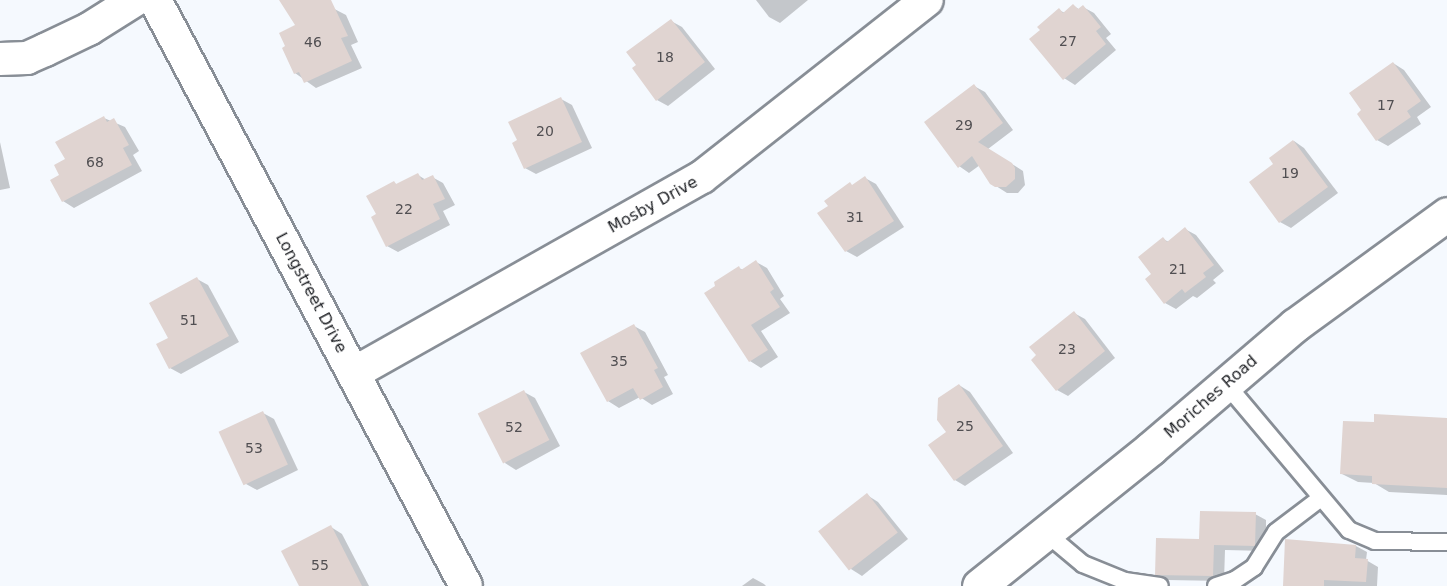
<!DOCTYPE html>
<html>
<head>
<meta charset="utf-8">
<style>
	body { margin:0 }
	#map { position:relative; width:1447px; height:586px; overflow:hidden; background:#f5f9fe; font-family:"DejaVu Sans",sans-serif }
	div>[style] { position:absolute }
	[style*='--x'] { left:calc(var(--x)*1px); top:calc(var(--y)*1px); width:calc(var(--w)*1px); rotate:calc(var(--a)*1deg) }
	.shadow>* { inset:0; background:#0003 }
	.building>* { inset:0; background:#e0d4d1; transform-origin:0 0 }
	.roads { filter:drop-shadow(2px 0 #888e96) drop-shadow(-2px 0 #888e96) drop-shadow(0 2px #888e96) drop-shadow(0 -2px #888e96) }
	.service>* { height:16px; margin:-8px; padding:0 8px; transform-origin:8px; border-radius:8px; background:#fff }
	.minor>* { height:32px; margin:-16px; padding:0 16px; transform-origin:16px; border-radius:16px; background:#fff }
	.tertiary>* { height:33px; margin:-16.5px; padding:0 16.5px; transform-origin:16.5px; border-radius:16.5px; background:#fff }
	span { translate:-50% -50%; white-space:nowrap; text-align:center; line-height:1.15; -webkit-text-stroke:4.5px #fff; paint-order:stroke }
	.number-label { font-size:14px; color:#514f52 }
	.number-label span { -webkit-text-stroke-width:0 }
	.street-label { font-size:16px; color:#212327 }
</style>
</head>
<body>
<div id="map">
	<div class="shadow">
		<div style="clip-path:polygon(294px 0,317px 0,346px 15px,358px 42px,351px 45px,362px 68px,316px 88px,295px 73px,297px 26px)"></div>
		<div style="clip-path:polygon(756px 0,808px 0,780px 23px,769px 17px)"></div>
		<div style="clip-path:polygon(1074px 6px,1080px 10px,1083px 7px,1094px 13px,1111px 34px,1106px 38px,1116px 50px,1075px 85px,1064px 78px,1042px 30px,1059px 10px,1065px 13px)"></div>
		<div style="clip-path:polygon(671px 21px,682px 27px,715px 69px,668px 106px,657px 100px)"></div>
		<div style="clip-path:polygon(1393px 63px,1404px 70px,1431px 107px,1417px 117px,1421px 124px,1388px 146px,1377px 140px,1359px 114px)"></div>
		<div style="clip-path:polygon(974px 86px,985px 92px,1013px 130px,988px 149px,1023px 171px,1025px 185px,1018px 193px,1007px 193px,996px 186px,980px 165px,969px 173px,959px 166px)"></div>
		<div style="clip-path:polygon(561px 99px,572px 105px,592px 148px,536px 174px,525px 168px)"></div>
		<div style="clip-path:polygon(104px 118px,125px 127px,139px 151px,133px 155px,142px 171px,74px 208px,63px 201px,52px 180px,62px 175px,67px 159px)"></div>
		<div style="clip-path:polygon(1294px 141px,1304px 148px,1338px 193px,1291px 228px,1280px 222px,1275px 165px)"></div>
		<div style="clip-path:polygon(0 142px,10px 188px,0 190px)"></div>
		<div style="clip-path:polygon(418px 175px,426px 180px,432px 177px,443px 183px,455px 205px,443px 211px,450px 225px,398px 252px,387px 246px,378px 215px,394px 183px,398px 185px)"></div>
		<div style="clip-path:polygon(865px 178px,876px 184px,904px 227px,857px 257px,846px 251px,854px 186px)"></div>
		<div style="clip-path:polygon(1185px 229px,1196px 235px,1224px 271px,1213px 280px,1216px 283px,1197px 298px,1193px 296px,1176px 309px,1165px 303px,1153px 274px,1163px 239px,1169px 242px)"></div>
		<div style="clip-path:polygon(756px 262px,767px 268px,784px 296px,780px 299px,790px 313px,761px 331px,778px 357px,761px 368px,750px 361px,739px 268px,743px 270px)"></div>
		<div style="clip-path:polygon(197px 279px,208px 285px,239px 342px,181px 374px,170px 368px,170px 339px)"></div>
		<div style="clip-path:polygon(1074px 313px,1085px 319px,1115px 358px,1068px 396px,1057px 390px)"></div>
		<div style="clip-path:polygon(634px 326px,645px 332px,668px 375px,664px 377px,673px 394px,652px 405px,640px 397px,619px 408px,608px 401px,582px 353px)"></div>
		<div style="clip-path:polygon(959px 385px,970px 392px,1013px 453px,965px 486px,955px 480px,948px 433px)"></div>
		<div style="clip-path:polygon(524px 392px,535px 398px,560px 446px,516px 470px,505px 463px)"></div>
		<div style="clip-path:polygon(263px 413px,274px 419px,298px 470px,257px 490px,246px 484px)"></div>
		<div style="clip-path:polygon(1447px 419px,1447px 495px,1389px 492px,1374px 483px,1358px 482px,1342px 474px,1376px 424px)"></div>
		<div style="clip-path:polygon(867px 495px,878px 502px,908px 539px,862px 576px,851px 569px)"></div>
		<div style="clip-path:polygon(1255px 514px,1266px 520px,1266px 551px,1225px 550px,1224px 581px,1167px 580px,1156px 574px,1201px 540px)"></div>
		<div style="clip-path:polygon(331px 527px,342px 534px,369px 586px,308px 586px)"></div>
		<div style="clip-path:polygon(1287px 540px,1356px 546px,1367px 552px,1366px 560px,1378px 567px,1377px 586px,1285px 586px)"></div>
		<div style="clip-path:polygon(753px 578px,764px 584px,766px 586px,742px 586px)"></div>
	</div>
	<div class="building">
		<div style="clip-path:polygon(279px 0,331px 0,348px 36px,341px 38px,352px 61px,304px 83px,299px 72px,294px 74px,282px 48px,285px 46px,279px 33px,295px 25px)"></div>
		<div style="clip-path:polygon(1073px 4px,1078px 9px,1083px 5px,1101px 27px,1096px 31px,1106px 44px,1063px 80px,1029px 39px,1040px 30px,1037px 27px,1059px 8px,1063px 13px)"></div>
		<div style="clip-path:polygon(671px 19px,705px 62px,656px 101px,632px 68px,636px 65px,626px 52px)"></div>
		<div style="clip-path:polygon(1393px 62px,1421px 101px,1407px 111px,1411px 117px,1376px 141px,1357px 114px,1361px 110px,1349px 93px)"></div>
		<div style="clip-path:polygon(974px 84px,1003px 123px,978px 142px,1012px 163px,1015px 168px,1015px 179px,1006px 187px,995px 187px,990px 184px,972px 156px,958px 168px,924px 122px)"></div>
		<div style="clip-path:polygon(561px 97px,582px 142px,524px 169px,512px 143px,517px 140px,508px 122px)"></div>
		<div style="clip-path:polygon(104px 116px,107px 122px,114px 118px,129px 145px,123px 148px,132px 165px,62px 202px,50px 180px,59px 175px,54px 165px,65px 159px,55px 142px)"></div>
		<div style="clip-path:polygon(1293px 140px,1328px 187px,1279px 223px,1249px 182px,1273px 164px,1269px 158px)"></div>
		<div style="clip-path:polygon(418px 173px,422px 180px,433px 175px,445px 199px,433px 204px,440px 219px,386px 247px,371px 217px,376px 214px,366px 196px,394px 181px,396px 184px)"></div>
		<div style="clip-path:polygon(865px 176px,894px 221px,845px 252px,817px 213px,828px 206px,824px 201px,850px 182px,852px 185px)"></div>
		<div style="clip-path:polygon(1185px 227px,1214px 265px,1203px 273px,1206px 277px,1185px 293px,1182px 289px,1164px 304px,1145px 279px,1151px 274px,1138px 257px,1163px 237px,1167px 242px)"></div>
		<div style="clip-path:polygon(756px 260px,774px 289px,770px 292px,780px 307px,751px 325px,768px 350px,749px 362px,704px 293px,715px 286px,714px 282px,739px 266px,741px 270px)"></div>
		<div style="clip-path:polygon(197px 277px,229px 336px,169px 369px,156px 344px,168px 338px,149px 303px)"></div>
		<div style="clip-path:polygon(1074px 311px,1105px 351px,1056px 391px,1031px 360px,1036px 355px,1029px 347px)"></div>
		<div style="clip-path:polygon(634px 324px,658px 368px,654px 370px,663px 387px,640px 400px,633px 388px,607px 402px,580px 353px)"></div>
		<div style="clip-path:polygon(959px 384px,1003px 446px,954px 481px,928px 445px,946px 432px,937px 420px,938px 398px)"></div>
		<div style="left:524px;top:390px;width:56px;height:52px;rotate:63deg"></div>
		<div style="left:263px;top:411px;width:59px;height:49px;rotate:65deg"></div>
		<div style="clip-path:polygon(1374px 414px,1447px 418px,1447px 488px,1372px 484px,1372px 476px,1340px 474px,1343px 421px,1374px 422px)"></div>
		<div style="left:867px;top:493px;width:50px;height:62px;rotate:52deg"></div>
		<div style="clip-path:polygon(1200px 511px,1256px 512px,1255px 546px,1214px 545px,1213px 576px,1155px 575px,1156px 538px,1199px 539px)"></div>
		<div style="clip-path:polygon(331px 525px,362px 586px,299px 586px,281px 551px)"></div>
		<div style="clip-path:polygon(1285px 539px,1356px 545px,1355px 558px,1368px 559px,1366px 582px,1324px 580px,1324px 586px,1283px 586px)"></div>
	</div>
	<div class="roads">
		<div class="service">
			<div style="--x:1226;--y:384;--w:191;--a:49.9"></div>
			<div style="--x:1349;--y:530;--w:28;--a:23"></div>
			<div style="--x:1375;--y:541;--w:72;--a:0.8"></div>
			<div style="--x:1046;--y:533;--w:48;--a:40"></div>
			<div style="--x:1083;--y:564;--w:45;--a:22"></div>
			<div style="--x:1125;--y:581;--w:35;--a:8"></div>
			<div style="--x:1216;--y:586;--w:20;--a:-18"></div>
			<div style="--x:1235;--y:580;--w:23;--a:-34"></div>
			<div style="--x:1254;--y:567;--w:41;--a:-57.8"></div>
			<div style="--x:1276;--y:532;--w:56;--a:-37.1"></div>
		</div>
		<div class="minor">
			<div style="--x:155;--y:0;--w:663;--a:62.04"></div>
			<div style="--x:0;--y:59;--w:27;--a:-2"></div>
			<div style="--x:27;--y:58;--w:20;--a:-24"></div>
			<div style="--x:45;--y:50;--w:49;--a:-25.5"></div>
			<div style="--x:89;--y:29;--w:54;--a:-32.2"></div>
			<div style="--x:354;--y:373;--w:399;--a:-29.4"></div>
			<div style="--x:702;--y:177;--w:286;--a:-38.2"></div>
		</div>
		<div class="tertiary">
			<div style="--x:979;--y:586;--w:221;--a:-38.7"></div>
			<div style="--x:1151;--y:448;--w:189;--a:-40.5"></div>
			<div style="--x:1295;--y:325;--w:188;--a:-36.1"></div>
		</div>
	</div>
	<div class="number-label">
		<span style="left:1068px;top:41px">27</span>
		<span style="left:313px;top:42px">46</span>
		<span style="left:665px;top:57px">18</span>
		<span style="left:1386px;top:105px">17</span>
		<span style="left:964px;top:125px">29</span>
		<span style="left:545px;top:131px">20</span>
		<span style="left:95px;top:162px">68</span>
		<span style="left:1290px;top:173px">19</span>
		<span style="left:404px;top:209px">22</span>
		<span style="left:855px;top:217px">31</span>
		<span style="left:1178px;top:269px">21</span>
		<span style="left:189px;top:320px">51</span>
		<span style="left:1067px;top:349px">23</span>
		<span style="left:619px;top:361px">35</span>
		<span style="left:965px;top:426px">25</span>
		<span style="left:514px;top:427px">52</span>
		<span style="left:254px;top:448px">53</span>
		<span style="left:320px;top:565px">55</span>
	</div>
	<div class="street-label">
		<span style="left:653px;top:205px;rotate:-29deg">Mosby Drive</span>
		<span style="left:311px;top:293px;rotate:62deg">Longstreet Drive</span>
		<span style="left:1211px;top:397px;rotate:-41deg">Moriches Road</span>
	</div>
</div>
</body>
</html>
